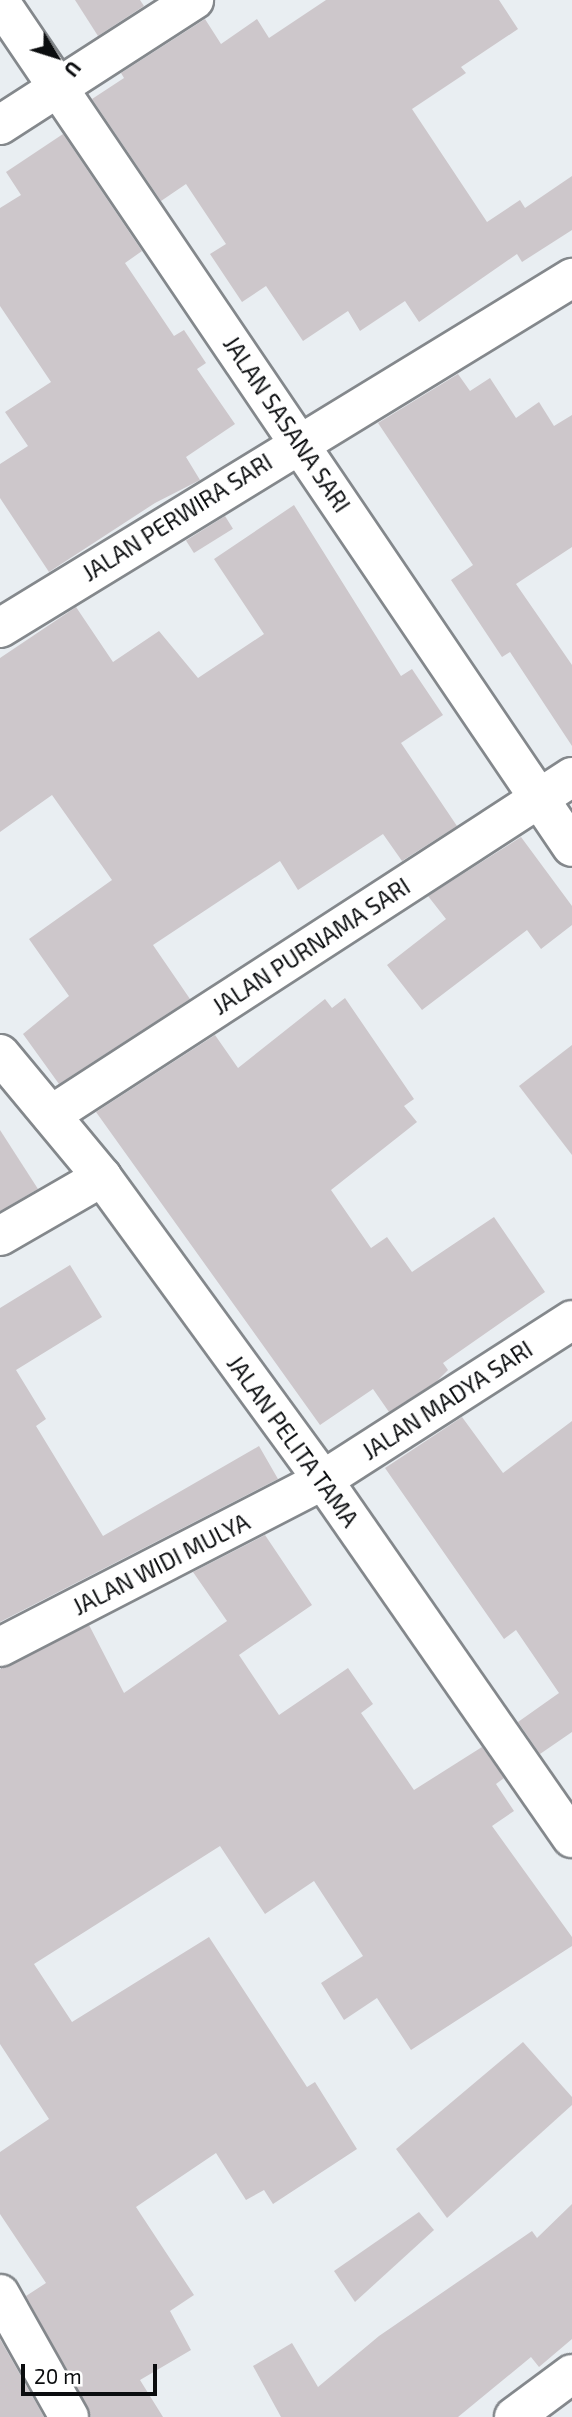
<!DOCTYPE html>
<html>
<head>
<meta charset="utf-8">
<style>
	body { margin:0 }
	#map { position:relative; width:572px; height:2417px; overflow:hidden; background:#e9eef2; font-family:"Exo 2",sans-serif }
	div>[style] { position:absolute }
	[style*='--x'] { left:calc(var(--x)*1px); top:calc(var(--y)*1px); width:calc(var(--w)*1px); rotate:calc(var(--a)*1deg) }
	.building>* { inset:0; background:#cdc7cb; transform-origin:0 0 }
	.roads { filter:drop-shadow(2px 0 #84888c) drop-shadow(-2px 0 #84888c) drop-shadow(0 2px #84888c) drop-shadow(0 -2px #84888c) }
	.minor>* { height:38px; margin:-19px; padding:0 19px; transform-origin:19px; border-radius:19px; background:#fff }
	.tertiary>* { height:38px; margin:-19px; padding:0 19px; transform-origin:19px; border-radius:19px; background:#fff }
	span { translate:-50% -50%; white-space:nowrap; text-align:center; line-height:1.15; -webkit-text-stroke:5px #fff; paint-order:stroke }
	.street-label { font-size:23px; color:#0b0d0f }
	.north { position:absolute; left:21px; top:21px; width:70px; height:70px; -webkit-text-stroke:5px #fff; paint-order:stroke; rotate:128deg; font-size:19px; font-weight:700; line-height:28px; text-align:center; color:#0b0d0f }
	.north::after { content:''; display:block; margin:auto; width:24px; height:32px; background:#0b0d0f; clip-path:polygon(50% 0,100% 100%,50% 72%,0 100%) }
	.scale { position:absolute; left:21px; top:2364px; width:136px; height:32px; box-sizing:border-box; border:4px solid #0b0d0f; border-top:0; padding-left:9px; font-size:21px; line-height:24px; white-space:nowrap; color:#0b0d0f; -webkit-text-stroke:5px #fff; paint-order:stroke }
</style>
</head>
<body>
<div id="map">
	<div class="building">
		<div style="clip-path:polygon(75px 0,140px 0,144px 6px,98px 36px)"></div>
		<div style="clip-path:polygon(326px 0,499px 0,518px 29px,461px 67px,466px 73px,412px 109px,487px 222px,520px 200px,525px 208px,572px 176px,572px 230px,522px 262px,517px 254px,419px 322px,405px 301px,360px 331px,348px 311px,303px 341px,266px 286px,242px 302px,210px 254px,226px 244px,186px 184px,161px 201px,92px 99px,124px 78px,121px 73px,205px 19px,221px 44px,257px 19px,269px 38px)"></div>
		<div style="clip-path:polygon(63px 134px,142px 251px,125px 263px,174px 336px,184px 330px,206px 363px,197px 369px,235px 424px,186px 457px,200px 480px,155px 503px,49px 572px,0 498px,0 464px,28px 446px,5px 412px,51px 382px,0 306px,0 208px,21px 195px,6px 172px)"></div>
		<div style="clip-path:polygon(458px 374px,470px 391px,490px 378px,516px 418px,539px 402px,554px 426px,572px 415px,572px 547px,516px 584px,572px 665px,572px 746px,510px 652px,502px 657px,451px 580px,473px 565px,378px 423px)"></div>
		<div style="clip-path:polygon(294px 505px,401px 676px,412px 669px,443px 715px,401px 743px,457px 826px,402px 861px,383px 834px,298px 890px,280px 861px,153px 945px,190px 999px,59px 1084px,23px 1034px,69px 996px,29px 939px,112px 880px,52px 795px,0 832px,0 658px,76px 607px,113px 662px,159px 631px,198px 678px,264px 634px,214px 559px)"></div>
		<div style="left:225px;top:516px;width:15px;height:46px;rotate:58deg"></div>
		<div style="clip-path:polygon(521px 837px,572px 906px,572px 925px,541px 949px,527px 930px,422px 1010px,387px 965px,446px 919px,428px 896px)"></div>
		<div style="clip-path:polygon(345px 998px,414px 1099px,404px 1106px,417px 1122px,331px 1190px,371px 1248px,387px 1237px,412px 1272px,494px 1217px,545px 1292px,443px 1363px,448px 1370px,436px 1382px,389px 1412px,373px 1389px,320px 1425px,96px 1112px,215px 1035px,238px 1068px,325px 999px,332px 1008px)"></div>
		<div style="clip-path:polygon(572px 1045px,572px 1155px,519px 1086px)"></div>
		<div style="clip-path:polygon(0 1130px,38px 1189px,0 1211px)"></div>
		<div style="clip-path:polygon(70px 1265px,102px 1317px,16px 1370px,46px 1419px,36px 1426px,103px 1536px,259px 1446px,278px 1479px,0 1622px,0 1308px)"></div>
		<div style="clip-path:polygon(462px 1417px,503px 1473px,572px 1421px,572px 1732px,540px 1754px,518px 1722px,559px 1693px,516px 1630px,504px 1639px,385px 1468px)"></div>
		<div style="clip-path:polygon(265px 1535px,312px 1605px,239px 1655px,279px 1715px,348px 1668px,373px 1704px,361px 1713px,414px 1790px,482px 1747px,504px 1778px,496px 1784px,514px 1811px,492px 1826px,572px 1937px,572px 1946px,411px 2050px,377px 1998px,344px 2020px,321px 1983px,363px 1956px,314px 1881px,265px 1914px,220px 1846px,34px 1964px,72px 2022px,209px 1937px,307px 2087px,315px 2082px,357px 2149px,273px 2204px,264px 2190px,246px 2200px,216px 2153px,136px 2207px,194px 2295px,170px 2311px,191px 2350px,140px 2380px,163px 2417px,91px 2417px,26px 2296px,46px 2283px,0 2214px,0 2152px,49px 2119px,0 2044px,0 1669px,89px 1625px,124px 1693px,227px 1621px,193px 1572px)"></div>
		<div style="clip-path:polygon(523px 2042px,572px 2097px,572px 2105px,447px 2218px,396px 2149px)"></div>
		<div style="clip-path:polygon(572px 2204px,572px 2339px,539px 2367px,531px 2357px,458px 2417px,281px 2417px,253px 2366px,292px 2343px,318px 2387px,379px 2336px,532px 2231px,537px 2238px)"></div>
		<div style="clip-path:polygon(419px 2212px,434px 2230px,355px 2302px,334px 2271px)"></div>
		<div style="clip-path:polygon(0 2339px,44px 2417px,0 2417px)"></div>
	</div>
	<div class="roads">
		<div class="minor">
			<div style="--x:0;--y:2;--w:1020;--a:55.91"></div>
			<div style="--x:0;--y:125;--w:231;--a:-32.8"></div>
			<div style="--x:0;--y:628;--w:671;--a:-31.46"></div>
			<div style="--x:51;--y:1115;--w:621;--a:-32.97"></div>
			<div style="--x:0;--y:1236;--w:118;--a:-30"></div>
			<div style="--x:0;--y:1647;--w:364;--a:-27.3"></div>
			<div style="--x:323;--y:1480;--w:296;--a:-32.7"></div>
			<div style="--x:0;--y:2294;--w:141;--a:60.7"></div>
		</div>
		<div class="tertiary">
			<div style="--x:0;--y:1054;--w:160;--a:50.3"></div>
			<div style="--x:102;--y:1177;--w:375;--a:53.9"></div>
			<div style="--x:323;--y:1480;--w:436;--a:55.2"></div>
			<div style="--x:514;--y:2417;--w:72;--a:-36.6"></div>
		</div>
	</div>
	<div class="street-label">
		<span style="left:287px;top:424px;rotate:56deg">JALAN SASANA SARI</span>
		<span style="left:177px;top:517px;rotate:-32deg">JALAN PERWIRA SARI</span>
		<span style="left:311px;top:946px;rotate:-33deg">JALAN PURNAMA SARI</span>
		<span style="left:447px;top:1400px;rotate:-33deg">JALAN MADYA SARI</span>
		<span style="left:293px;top:1441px;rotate:54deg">JALAN PELITA TAMA</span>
		<span style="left:161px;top:1564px;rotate:-27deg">JALAN WIDI MULYA</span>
	</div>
	<div class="north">U</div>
	<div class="scale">20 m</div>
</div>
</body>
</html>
